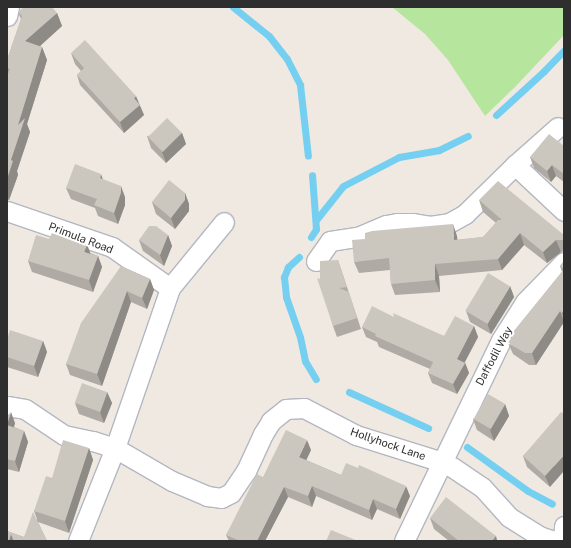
<!DOCTYPE html>
<html>
<head>
<meta charset="utf-8">
<style>
	body { margin:0 }
	#map { position:relative; width:571px; height:548px; overflow:hidden; background:#efe9e1; font-family:"Public Sans",sans-serif }
	div>[style] { position:absolute }
	[style*='--x'] { left:calc(var(--x)*1px); top:calc(var(--y)*1px); width:calc(var(--w)*1px); rotate:calc(var(--a)*1deg) }
	.green>* { inset:0; background:#b6e59e }
	.stream>* { height:7px; margin:-3.5px; padding:0 3.5px; transform-origin:3.5px; border-radius:3.5px; background:#75cff0 }
	.roads { filter:drop-shadow(1px 0 #b4b7c1) drop-shadow(-1px 0 #b4b7c1) drop-shadow(0 1px #b4b7c1) drop-shadow(0 -1px #b4b7c1) }
	.minor>* { height:19px; margin:-9.5px; padding:0 9.5px; transform-origin:9.5px; border-radius:9.5px; background:#fff }
	.wall>* { inset:0; background:#afaba4 }
	.shaded-wall>* { inset:0; background:#8e8b86 }
	.building>* { inset:0; background:#cbc7bf; transform-origin:0 0 }
	span { translate:-50% -50%; white-space:nowrap; text-align:center; line-height:1.15; -webkit-text-stroke:4px #fff; paint-order:stroke }
	.street-label { font-size:11px; color:#2e2e2e }
	.frame { position:absolute; inset:0; border:8px solid #2e2e2e; pointer-events:none }
</style>
</head>
<body>
<div id="map">
	<div class="green">
		<div style="clip-path:polygon(392px 7px,564px 7px,564px 35px,515px 87px,485px 116px,448px 60px,425px 34px)"></div>
	</div>
	<div class="stream">
		<div style="--x:233;--y:7;--w:46;--a:38.9"></div>
		<div style="--x:269;--y:36;--w:29;--a:52"></div>
		<div style="--x:287;--y:59;--w:29;--a:63"></div>
		<div style="--x:300;--y:85;--w:71;--a:83.6"></div>
		<div style="--x:496;--y:115;--w:65;--a:-42.5"></div>
		<div style="--x:544;--y:71;--w:29;--a:-46"></div>
		<div style="--x:316;--y:220;--w:43;--a:-51.5"></div>
		<div style="--x:343;--y:186;--w:63;--a:-27.4"></div>
		<div style="--x:399;--y:157;--w:41;--a:-9.9"></div>
		<div style="--x:439;--y:150;--w:32;--a:-26"></div>
		<div style="--x:311;--y:237;--w:9;--a:-58"></div>
		<div style="--x:316;--y:229;--w:54;--a:-94.2"></div>
		<div style="--x:299;--y:257;--w:15;--a:138"></div>
		<div style="--x:288;--y:267;--w:11;--a:112"></div>
		<div style="--x:284;--y:277;--w:20;--a:84"></div>
		<div style="--x:286;--y:297;--w:42;--a:70.7"></div>
		<div style="--x:300;--y:337;--w:25;--a:78"></div>
		<div style="--x:305;--y:361;--w:21;--a:59"></div>
		<div style="--x:349;--y:392;--w:87;--a:24.5"></div>
		<div style="--x:467;--y:447;--w:75;--a:35.8"></div>
		<div style="--x:528;--y:491;--w:27;--a:28"></div>
	</div>
	<div class="roads">
		<div class="minor">
			<div style="--x:7;--y:16;--w:9;--a:-77"></div>
			<div style="--x:515;--y:165;--w:67;--a:43.2"></div>
			<div style="--x:7;--y:211;--w:111;--a:18.9"></div>
			<div style="--x:112;--y:247;--w:71;--a:35.3"></div>
			<div style="--x:316;--y:261;--w:24;--a:-55"></div>
			<div style="--x:330;--y:241;--w:30;--a:-9"></div>
			<div style="--x:360;--y:236;--w:28;--a:-23"></div>
			<div style="--x:386;--y:225;--w:11;--a:-10"></div>
			<div style="--x:397;--y:223;--w:15;--a:0"></div>
			<div style="--x:412;--y:223;--w:18;--a:9"></div>
			<div style="--x:430;--y:226;--w:19;--a:-9"></div>
			<div style="--x:449;--y:223;--w:18;--a:-29"></div>
			<div style="--x:465;--y:214;--w:70;--a:-44.4"></div>
			<div style="--x:515;--y:165;--w:57;--a:-41.5"></div>
			<div style="--x:7;--y:406;--w:18;--a:9"></div>
			<div style="--x:25;--y:409;--w:47;--a:33.7"></div>
			<div style="--x:64;--y:435;--w:30;--a:12"></div>
			<div style="--x:93;--y:441;--w:23;--a:18"></div>
			<div style="--x:115;--y:448;--w:66;--a:30.1"></div>
			<div style="--x:172;--y:481;--w:38;--a:23"></div>
			<div style="--x:207;--y:496;--w:14;--a:8"></div>
			<div style="--x:221;--y:498;--w:11;--a:-27"></div>
			<div style="--x:231;--y:493;--w:27;--a:-56"></div>
			<div style="--x:246;--y:471;--w:41;--a:-65.3"></div>
			<div style="--x:263;--y:434;--w:15;--a:-58"></div>
			<div style="--x:271;--y:421;--w:19;--a:-39"></div>
			<div style="--x:286;--y:409;--w:18;--a:-3"></div>
			<div style="--x:304;--y:408;--w:59;--a:27.4"></div>
			<div style="--x:356;--y:435;--w:90;--a:17.4"></div>
			<div style="--x:442;--y:462;--w:11;--a:27"></div>
			<div style="--x:452;--y:467;--w:36;--a:34"></div>
			<div style="--x:482;--y:487;--w:40;--a:48"></div>
			<div style="--x:509;--y:517;--w:36;--a:32"></div>
			<div style="--x:539;--y:536;--w:16;--a:18"></div>
			<div style="--x:78;--y:541;--w:100;--a:-68.3"></div>
			<div style="--x:115;--y:448;--w:169;--a:-71"></div>
			<div style="--x:170;--y:288;--w:85;--a:-50.7"></div>
			<div style="--x:404;--y:541;--w:223;--a:-64.2"></div>
			<div style="--x:501;--y:340;--w:45;--a:-57.7"></div>
			<div style="--x:525;--y:302;--w:56;--a:-45.7"></div>
			<div style="--x:563;--y:541;--w:15;--a:-86"></div>
		</div>
	</div>
	<div class="wall">
		<div style="clip-path:polygon(18px 12px,57px 13px,62px 26px,40px 46px,42px 47px,47px 60px,27px 124px,30px 132px,17px 171px,18px 175px,9px 200px,7px 201px,7px 60px,21px 19px)"></div>
		<div style="clip-path:polygon(71px 53px,138px 103px,144px 115px,124px 133px,80px 85px,77px 75px,81px 71px,75px 64px)"></div>
		<div style="clip-path:polygon(182px 133px,186px 144px,166px 163px,151px 148px,147px 136px)"></div>
		<div style="clip-path:polygon(564px 146px,564px 182px,556px 176px,551px 182px,534px 168px,530px 157px)"></div>
		<div style="clip-path:polygon(103px 180px,125px 197px,125px 205px,118px 224px,98px 216px,95px 208px,71px 199px,66px 188px)"></div>
		<div style="clip-path:polygon(185px 193px,189px 204px,189px 211px,175px 229px,156px 214px,152px 202px)"></div>
		<div style="clip-path:polygon(479px 200px,564px 235px,564px 251px,561px 252px,547px 263px,524px 245px,502px 270px,439px 276px,440px 292px,395px 295px,391px 284px,390px 270px,359px 273px,354px 262px,457px 236px,457px 240px,483px 237px,496px 223px,483px 212px)"></div>
		<div style="clip-path:polygon(168px 235px,172px 246px,164px 266px,143px 251px,139px 240px)"></div>
		<div style="clip-path:polygon(90px 253px,98px 256px,102px 267px,93px 292px,32px 272px,28px 261px)"></div>
		<div style="clip-path:polygon(338px 260px,361px 329px,337px 337px,333px 326px,320px 279px)"></div>
		<div style="clip-path:polygon(564px 261px,564px 322px,536px 365px,529px 365px,513px 354px,508px 343px,511px 339px,510px 336px,562px 272px,560px 266px)"></div>
		<div style="clip-path:polygon(121px 266px,150px 279px,154px 290px,147px 309px,131px 302px,102px 386px,70px 375px,66px 364px)"></div>
		<div style="clip-path:polygon(510px 286px,514px 297px,491px 334px,470px 322px,466px 311px)"></div>
		<div style="clip-path:polygon(394px 317px,444px 336px,474px 326px,478px 337px,465px 362px,469px 373px,457px 394px,432px 383px,428px 373px,430px 369px,379px 347px,377px 342px,366px 337px,362px 327px)"></div>
		<div style="clip-path:polygon(7px 339px,43px 341px,47px 352px,38px 377px,7px 367px)"></div>
		<div style="clip-path:polygon(107px 392px,112px 403px,104px 423px,79px 414px,75px 403px)"></div>
		<div style="clip-path:polygon(505px 404px,509px 416px,494px 441px,477px 430px,473px 419px)"></div>
		<div style="clip-path:polygon(564px 414px,550px 487px,527px 467px,523px 456px)"></div>
		<div style="clip-path:polygon(7px 416px,15px 423px,14px 427px,24px 431px,28px 442px,19px 472px,7px 469px)"></div>
		<div style="clip-path:polygon(89px 448px,93px 460px,69px 533px,38px 522px,47px 541px,7px 541px,7px 531px,24px 537px,37px 519px,34px 511px,52px 478px)"></div>
		<div style="clip-path:polygon(311px 450px,306px 460px,341px 475px,410px 496px,400px 519px,377px 509px,372px 520px,316px 496px,312px 507px,288px 497px,265px 541px,229px 541px,226px 535px,263px 477px)"></div>
		<div style="clip-path:polygon(430px 518px,496px 536px,497px 541px,449px 541px,434px 529px)"></div>
	</div>
	<div class="shaded-wall">
		<div style="clip-path:polygon(57px 13px,62px 26px,30px 55px,25px 41px)"></div>
		<div style="clip-path:polygon(42px 47px,47px 60px,27px 124px,30px 132px,17px 171px,18px 175px,9px 200px,7px 194px,7px 179px,18px 125px)"></div>
		<div style="clip-path:polygon(136px 96px,144px 115px,124px 133px,120px 122px,134px 98px)"></div>
		<div style="clip-path:polygon(182px 133px,186px 144px,166px 163px,162px 152px)"></div>
		<div style="clip-path:polygon(552px 165px,556px 176px,551px 182px,547px 171px)"></div>
		<div style="clip-path:polygon(101px 174px,105px 185px,100px 178px)"></div>
		<div style="clip-path:polygon(121px 186px,125px 197px,125px 205px,118px 224px,114px 213px)"></div>
		<div style="clip-path:polygon(185px 193px,189px 204px,189px 211px,175px 229px,171px 218px)"></div>
		<div style="clip-path:polygon(453px 224px,457px 236px,459px 252px,454px 240px)"></div>
		<div style="clip-path:polygon(520px 233px,524px 245px,502px 270px,498px 259px)"></div>
		<div style="clip-path:polygon(168px 235px,172px 246px,164px 266px,160px 255px)"></div>
		<div style="clip-path:polygon(556px 240px,561px 252px,547px 263px,543px 252px)"></div>
		<div style="clip-path:polygon(87px 244px,91px 255px,84px 252px)"></div>
		<div style="clip-path:polygon(98px 256px,102px 267px,93px 292px,89px 280px)"></div>
		<div style="clip-path:polygon(435px 264px,439px 276px,440px 292px,435px 280px)"></div>
		<div style="clip-path:polygon(150px 279px,154px 290px,147px 309px,142px 298px)"></div>
		<div style="clip-path:polygon(510px 286px,514px 297px,491px 334px,487px 323px)"></div>
		<div style="clip-path:polygon(127px 291px,131px 302px,102px 386px,97px 374px)"></div>
		<div style="clip-path:polygon(564px 310px,564px 318px,562px 313px)"></div>
		<div style="clip-path:polygon(560px 311px,564px 322px,536px 365px,532px 353px)"></div>
		<div style="clip-path:polygon(474px 326px,478px 337px,461px 369px,457px 359px)"></div>
		<div style="clip-path:polygon(43px 341px,47px 352px,38px 377px,34px 366px)"></div>
		<div style="clip-path:polygon(465px 363px,469px 373px,457px 394px,453px 384px)"></div>
		<div style="clip-path:polygon(107px 392px,112px 403px,104px 423px,100px 412px)"></div>
		<div style="clip-path:polygon(505px 404px,509px 416px,494px 441px,490px 430px)"></div>
		<div style="clip-path:polygon(11px 412px,15px 423px,11px 437px,7px 425px)"></div>
		<div style="clip-path:polygon(24px 431px,28px 442px,19px 472px,15px 461px)"></div>
		<div style="clip-path:polygon(307px 440px,311px 450px,303px 467px,299px 457px)"></div>
		<div style="clip-path:polygon(89px 448px,93px 460px,69px 533px,65px 521px)"></div>
		<div style="clip-path:polygon(564px 455px,564px 471px,550px 487px,545px 476px)"></div>
		<div style="clip-path:polygon(312px 486px,316px 496px,312px 507px,308px 496px)"></div>
		<div style="clip-path:polygon(406px 486px,410px 496px,400px 519px,396px 509px)"></div>
		<div style="clip-path:polygon(284px 487px,288px 497px,265px 541px,257px 541px)"></div>
		<div style="clip-path:polygon(373px 499px,377px 509px,372px 520px,369px 510px)"></div>
		<div style="clip-path:polygon(11px 534px,13px 541px,9px 541px)"></div>
		<div style="clip-path:polygon(496px 536px,497px 541px,492px 541px)"></div>
	</div>
	<div class="building">
		<div style="clip-path:polygon(24px 7px,52px 7px,57px 13px,25px 41px,42px 47px,18px 125px,25px 118px,11px 160px,13px 161px,7px 179px,7px 76px,10px 69px,7px 68px,7px 60px,22px 16px,18px 12px)"></div>
		<div style="clip-path:polygon(85px 40px,136px 96px,134px 98px,140px 105px,120px 122px,77px 75px,84px 68px,71px 53px)"></div>
		<div style="left:167px;top:118px;width:21px;height:27px;rotate:45deg"></div>
		<div style="clip-path:polygon(549px 134px,564px 146px,564px 174px,552px 165px,547px 171px,530px 157px)"></div>
		<div style="clip-path:polygon(75px 164px,101px 174px,100px 178px,121px 186px,121px 193px,114px 213px,94px 205px,97px 199px,66px 188px)"></div>
		<div style="clip-path:polygon(169px 180px,185px 193px,185px 200px,171px 218px,152px 202px)"></div>
		<div style="clip-path:polygon(498px 181px,564px 235px,564px 241px,562px 240px,556px 240px,543px 252px,520px 233px,498px 259px,435px 264px,435px 280px,391px 284px,389px 258px,354px 262px,352px 240px,365px 239px,365px 233px,372px 231px,453px 224px,454px 240px,483px 237px,498px 220px,502px 220px,479px 200px)"></div>
		<div style="clip-path:polygon(149px 226px,156px 226px,168px 235px,160px 255px,139px 240px)"></div>
		<div style="clip-path:polygon(52px 233px,87px 244px,84px 252px,98px 256px,89px 280px,28px 261px,36px 235px,49px 239px)"></div>
		<div style="clip-path:polygon(338px 260px,347px 287px,339px 288px,349px 292px,357px 318px,333px 326px,317px 278px,320px 279px,320px 261px)"></div>
		<div style="clip-path:polygon(564px 261px,564px 269px,560px 266px)"></div>
		<div style="clip-path:polygon(121px 266px,150px 279px,142px 298px,127px 291px,97px 374px,66px 364px,81px 323px)"></div>
		<div style="clip-path:polygon(564px 269px,564px 310px,562px 313px,560px 311px,532px 353px,525px 353px,508px 343px,512px 337px,510px 336px)"></div>
		<div style="left:488px;top:273px;width:26px;height:44px;rotate:31deg"></div>
		<div style="clip-path:polygon(372px 306px,394px 317px,393px 313px,444px 336px,455px 316px,474px 326px,457px 359px,465px 363px,453px 384px,428px 373px,433px 362px,375px 336px,376px 334px,362px 327px)"></div>
		<div style="clip-path:polygon(10px 330px,43px 341px,34px 366px,7px 357px,7px 339px)"></div>
		<div style="left:82px;top:383px;width:27px;height:21px;rotate:20deg"></div>
		<div style="left:488px;top:394px;width:20px;height:29px;rotate:30deg"></div>
		<div style="clip-path:polygon(11px 412px,7px 425px,24px 431px,15px 461px,7px 459px,7px 416px)"></div>
		<div style="clip-path:polygon(561px 412px,564px 414px,564px 455px,545px 476px,523px 456px)"></div>
		<div style="clip-path:polygon(286px 430px,307px 440px,299px 457px,341px 475px,346px 463px,358px 468px,359px 465px,406px 486px,396px 509px,373px 499px,369px 510px,312px 486px,308px 496px,284px 487px,257px 541px,240px 541px,226px 535px,257px 474px,263px 477px)"></div>
		<div style="clip-path:polygon(63px 440px,89px 448px,65px 521px,34px 511px,46px 476px,52px 478px)"></div>
		<div style="clip-path:polygon(446px 497px,496px 536px,492px 541px,459px 541px,430px 518px)"></div>
		<div style="clip-path:polygon(33px 512px,47px 541px,14px 541px,11px 534px,9px 541px,7px 541px,7px 531px,24px 537px)"></div>
		<div style="clip-path:polygon(331px 530px,358px 541px,326px 541px)"></div>
	</div>
	<div class="street-label">
		<span style="left:81px;top:238px;rotate:21deg">Primula Road</span>
		<span style="left:494px;top:356px;rotate:-62deg">Daffodil Way</span>
		<span style="left:388px;top:444px;rotate:19deg">Hollyhock Lane</span>
	</div>
	<div class="frame"></div>
</div>
</body>
</html>
